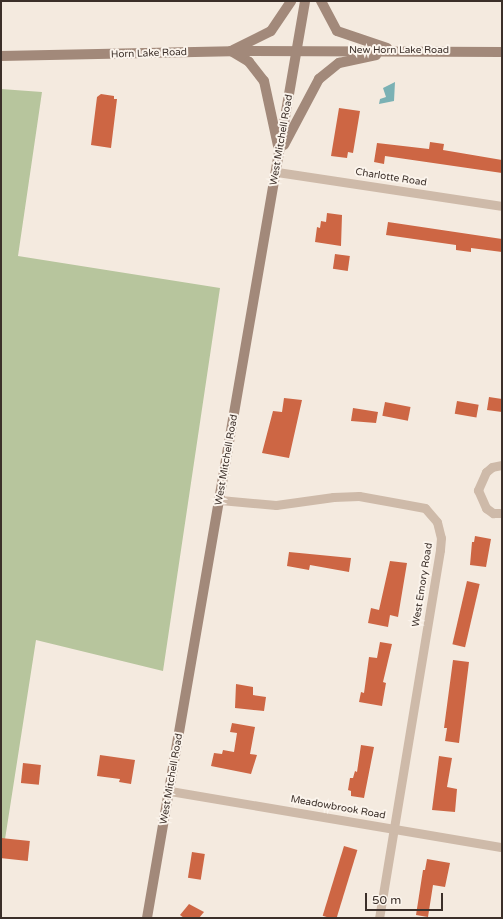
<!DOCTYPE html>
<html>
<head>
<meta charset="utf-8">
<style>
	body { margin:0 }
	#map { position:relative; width:503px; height:919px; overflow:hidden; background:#f4eadf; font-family:"Varela Round",sans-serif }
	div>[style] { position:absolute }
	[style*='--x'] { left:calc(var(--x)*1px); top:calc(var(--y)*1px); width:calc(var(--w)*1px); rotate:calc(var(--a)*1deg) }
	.green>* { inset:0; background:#b7c59d }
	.water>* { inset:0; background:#7bb1b4 }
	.building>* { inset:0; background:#cd6644; transform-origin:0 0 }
	.minor>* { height:9px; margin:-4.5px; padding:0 4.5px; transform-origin:4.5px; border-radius:4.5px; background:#cebaa9 }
	.secondary>* { height:10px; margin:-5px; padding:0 5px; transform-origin:5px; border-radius:5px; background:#a2897a }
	span { translate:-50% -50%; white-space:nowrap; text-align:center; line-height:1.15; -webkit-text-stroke:4px #fbf4ec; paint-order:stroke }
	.street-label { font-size:10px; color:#3b2f29 }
	.frame { position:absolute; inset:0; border:2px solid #3b2f29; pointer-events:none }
	.scale { position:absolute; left:365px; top:893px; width:78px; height:18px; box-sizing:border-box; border:2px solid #3b2f29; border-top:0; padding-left:5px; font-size:12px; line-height:14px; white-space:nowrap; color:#3b2f29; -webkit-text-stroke:3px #fbf4ec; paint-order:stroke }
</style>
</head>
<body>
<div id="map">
	<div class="green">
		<div style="clip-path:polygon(1px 89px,42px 92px,18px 256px,220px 288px,163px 671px,36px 640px,1px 865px)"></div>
	</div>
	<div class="water">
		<div style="clip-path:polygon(395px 82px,394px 101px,379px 104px,380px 99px,386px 97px,383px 88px)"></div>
	</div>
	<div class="building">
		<div style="clip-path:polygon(101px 94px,114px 96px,114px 99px,117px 99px,111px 148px,91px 145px,97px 97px)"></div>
		<div style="clip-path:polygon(339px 108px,360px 111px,353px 153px,348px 152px,347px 158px,331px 156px)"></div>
		<div style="clip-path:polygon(430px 142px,444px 144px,443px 150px,502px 160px,502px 173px,385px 156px,384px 164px,374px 162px,377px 143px,429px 149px)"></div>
		<div style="clip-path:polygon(327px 213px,342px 215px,341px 246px,315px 242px,317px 227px,320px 228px,321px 221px,326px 222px)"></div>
		<div style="clip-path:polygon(388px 222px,502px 239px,502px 252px,471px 248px,471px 252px,456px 250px,456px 245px,386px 235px)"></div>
		<div style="left:335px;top:254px;width:15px;height:15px;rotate:8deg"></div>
		<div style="clip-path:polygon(489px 397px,502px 399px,502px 412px,487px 410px)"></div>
		<div style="clip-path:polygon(284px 398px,302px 400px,289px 458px,262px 453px,273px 411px,282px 412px)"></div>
		<div style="left:457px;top:401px;width:22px;height:13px;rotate:10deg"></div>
		<div style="left:385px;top:402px;width:26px;height:14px;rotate:11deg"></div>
		<div style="clip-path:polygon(353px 408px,378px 412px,376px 423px,351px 421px)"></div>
		<div style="clip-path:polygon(475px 536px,491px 539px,486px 567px,470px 565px,472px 542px,474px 542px)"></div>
		<div style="clip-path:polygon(289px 552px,351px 558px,349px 572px,310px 565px,309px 570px,287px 566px)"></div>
		<div style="clip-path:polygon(390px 561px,407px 563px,398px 617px,390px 615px,388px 627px,368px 623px,371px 608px,379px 610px)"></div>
		<div style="left:467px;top:581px;width:13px;height:65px;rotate:13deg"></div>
		<div style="clip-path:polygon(380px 642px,392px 644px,383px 682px,386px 683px,382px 706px,359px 702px,361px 692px,364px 693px,369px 657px,377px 658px)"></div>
		<div style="clip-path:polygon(453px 660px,469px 662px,459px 743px,445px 741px,447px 728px,444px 728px)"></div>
		<div style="clip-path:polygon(236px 684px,253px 687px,253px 695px,266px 697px,264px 711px,235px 708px)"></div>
		<div style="clip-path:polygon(232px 723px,255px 727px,250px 754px,257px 755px,251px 774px,211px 766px,214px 753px,222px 754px,223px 750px,234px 752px,237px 733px,230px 732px)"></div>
		<div style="clip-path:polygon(361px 745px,374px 747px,364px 798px,351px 796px,351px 791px,348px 790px,350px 778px,353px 778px,355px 771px,357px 772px)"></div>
		<div style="clip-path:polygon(100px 755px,135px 760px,131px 784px,119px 782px,120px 779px,97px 776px)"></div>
		<div style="clip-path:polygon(439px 756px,452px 758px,447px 787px,457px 789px,455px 812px,432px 810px)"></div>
		<div style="left:23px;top:763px;width:18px;height:20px;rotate:6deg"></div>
		<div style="left:1px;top:838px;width:29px;height:20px;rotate:6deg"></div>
		<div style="left:344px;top:846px;width:14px;height:73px;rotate:17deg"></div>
		<div style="left:192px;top:852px;width:13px;height:26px;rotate:9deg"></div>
		<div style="clip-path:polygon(427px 859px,450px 863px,445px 887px,433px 885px,428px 917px,416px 915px,423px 870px,425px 870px)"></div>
		<div style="clip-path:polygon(189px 904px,204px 912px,199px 918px,184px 918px,180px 915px)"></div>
	</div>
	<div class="minor">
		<div style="--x:277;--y:172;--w:228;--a:8.6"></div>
		<div style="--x:502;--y:465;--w:10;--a:169"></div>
		<div style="--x:492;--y:467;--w:8;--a:140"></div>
		<div style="--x:486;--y:472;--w:20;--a:114"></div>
		<div style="--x:478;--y:490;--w:20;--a:66"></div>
		<div style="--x:486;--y:508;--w:9;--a:36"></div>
		<div style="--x:493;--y:513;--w:9;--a:0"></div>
		<div style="--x:220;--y:500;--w:56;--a:5.1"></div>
		<div style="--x:276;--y:505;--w:58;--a:-8"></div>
		<div style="--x:333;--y:497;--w:26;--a:-2"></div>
		<div style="--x:359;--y:496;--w:67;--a:10.3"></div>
		<div style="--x:425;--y:508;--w:18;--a:49"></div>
		<div style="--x:437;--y:522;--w:16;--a:76"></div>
		<div style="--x:441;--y:538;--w:12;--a:95"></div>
		<div style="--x:440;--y:550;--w:373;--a:99.4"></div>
		<div style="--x:170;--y:791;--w:337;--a:9.6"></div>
	</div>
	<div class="secondary">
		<div style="--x:321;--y:1;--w:34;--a:62"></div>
		<div style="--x:337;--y:31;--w:53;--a:18.8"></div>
		<div style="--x:233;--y:50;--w:42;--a:-26.6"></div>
		<div style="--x:271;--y:31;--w:36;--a:-56"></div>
		<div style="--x:231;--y:51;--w:21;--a:31"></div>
		<div style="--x:249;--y:62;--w:24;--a:52"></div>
		<div style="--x:264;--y:81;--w:66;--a:77.8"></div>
		<div style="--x:1;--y:56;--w:230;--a:-1.2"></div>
		<div style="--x:231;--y:51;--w:271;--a:0.2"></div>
		<div style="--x:284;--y:145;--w:75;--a:-62.1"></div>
		<div style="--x:319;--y:79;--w:26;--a:-39"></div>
		<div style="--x:339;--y:63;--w:38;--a:-12"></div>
		<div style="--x:147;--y:918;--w:931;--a:-80.22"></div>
	</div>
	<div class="street-label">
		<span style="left:399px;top:51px">New Horn Lake Road</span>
		<span style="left:149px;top:54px;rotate:-2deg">Horn Lake Road</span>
		<span style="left:282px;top:140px;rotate:-80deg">West Mitchell Road</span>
		<span style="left:391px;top:178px;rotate:9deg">Charlotte Road</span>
		<span style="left:227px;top:460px;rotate:-80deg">West Mitchell Road</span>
		<span style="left:423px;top:585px;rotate:-81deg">West Emory Road</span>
		<span style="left:172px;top:779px;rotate:-80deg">West Mitchell Road</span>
		<span style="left:338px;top:808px;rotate:10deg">Meadowbrook Road</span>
	</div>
	<div class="frame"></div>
	<div class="scale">50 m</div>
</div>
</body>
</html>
